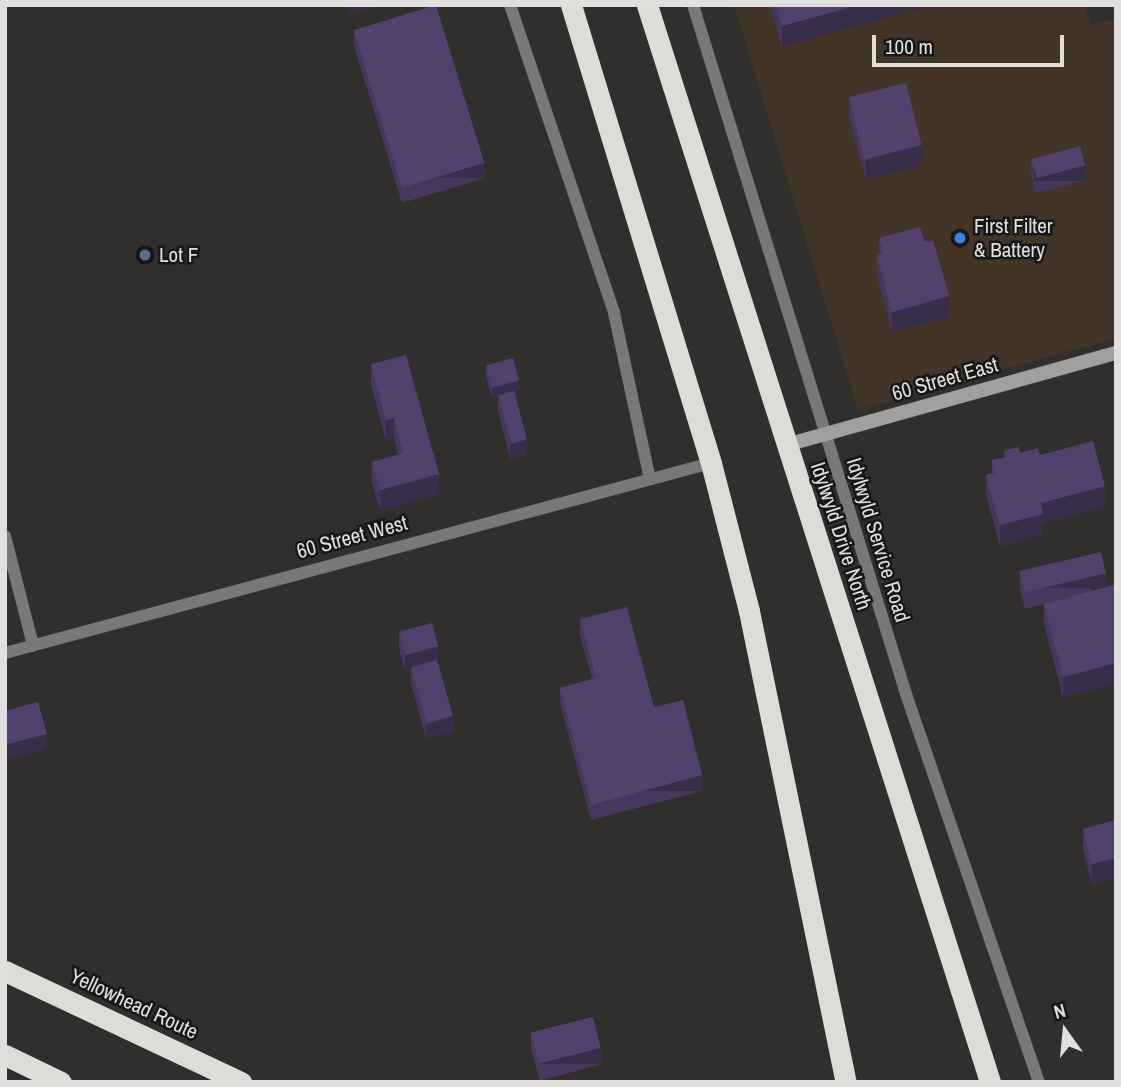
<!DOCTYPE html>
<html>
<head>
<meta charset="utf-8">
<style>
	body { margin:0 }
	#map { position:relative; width:1121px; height:1087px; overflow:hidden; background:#312f2d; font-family:"Archivo Narrow",sans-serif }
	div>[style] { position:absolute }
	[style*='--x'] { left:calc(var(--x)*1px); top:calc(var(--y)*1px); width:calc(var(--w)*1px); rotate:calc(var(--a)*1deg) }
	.industrial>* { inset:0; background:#423427 }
	.street>* { height:12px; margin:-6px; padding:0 6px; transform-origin:6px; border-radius:6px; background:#787877 }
	.secondary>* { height:14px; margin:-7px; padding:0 7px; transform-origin:7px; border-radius:7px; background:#a2a09f }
	.highway>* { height:21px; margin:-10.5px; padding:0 10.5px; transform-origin:10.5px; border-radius:10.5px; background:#dedcd9 }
	.wall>* { inset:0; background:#47375e }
	.shaded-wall>* { inset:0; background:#392d4c; transform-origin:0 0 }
	.building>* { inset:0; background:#52406d; transform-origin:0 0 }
	.dots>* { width:19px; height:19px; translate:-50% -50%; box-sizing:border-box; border:4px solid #181717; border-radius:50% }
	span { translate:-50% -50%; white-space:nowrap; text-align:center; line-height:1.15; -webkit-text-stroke:5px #181717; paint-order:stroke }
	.poi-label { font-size:21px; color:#e1dfde }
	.left { translate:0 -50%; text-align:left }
	.street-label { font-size:21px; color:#e1dfde }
	.frame { position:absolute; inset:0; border:7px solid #e1dfde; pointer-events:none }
	.north { position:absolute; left:1030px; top:996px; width:70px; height:70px; -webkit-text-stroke:5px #181717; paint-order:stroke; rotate:345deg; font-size:19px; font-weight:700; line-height:28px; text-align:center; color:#e1dfde }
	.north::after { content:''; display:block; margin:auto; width:24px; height:32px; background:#e1dfde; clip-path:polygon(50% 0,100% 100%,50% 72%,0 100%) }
	.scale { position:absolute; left:872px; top:35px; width:192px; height:32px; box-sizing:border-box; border:4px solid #e1dfde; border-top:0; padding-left:9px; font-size:21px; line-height:24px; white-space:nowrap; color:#e1dfde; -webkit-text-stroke:5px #181717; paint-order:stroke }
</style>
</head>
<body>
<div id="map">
	<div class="industrial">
		<div style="clip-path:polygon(734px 5px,1085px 5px,1091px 25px,1116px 19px,1116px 338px,858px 410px)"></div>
	</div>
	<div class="street">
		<div style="--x:510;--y:5;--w:325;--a:71.3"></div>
		<div style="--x:614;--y:313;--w:170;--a:77.8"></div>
		<div style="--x:693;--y:5;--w:721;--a:72.82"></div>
		<div style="--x:906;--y:694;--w:410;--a:71.1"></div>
		<div style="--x:5;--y:536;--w:113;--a:75.6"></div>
		<div style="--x:5;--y:653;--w:731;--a:-15.06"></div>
	</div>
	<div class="secondary">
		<div style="--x:786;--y:445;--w:343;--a:-15.6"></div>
	</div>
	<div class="highway">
		<div style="--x:571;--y:5;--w:479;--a:73"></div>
		<div style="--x:711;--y:463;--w:153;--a:75.6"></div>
		<div style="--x:749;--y:611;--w:481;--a:78.4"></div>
		<div style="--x:647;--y:5;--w:1130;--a:72.33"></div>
		<div style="--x:5;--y:971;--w:261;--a:25.2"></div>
		<div style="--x:5;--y:1055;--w:62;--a:25.7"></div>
	</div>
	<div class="wall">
		<div style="clip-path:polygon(770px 5px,907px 5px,907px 12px,782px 47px)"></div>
		<div style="clip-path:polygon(354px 30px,485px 178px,402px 203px,354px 46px)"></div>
		<div style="clip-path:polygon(849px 98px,922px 165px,866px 180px,849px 118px)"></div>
		<div style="clip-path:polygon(1031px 158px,1085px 181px,1035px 193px,1031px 173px)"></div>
		<div style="clip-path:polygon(879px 238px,925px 242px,949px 317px,892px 332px,877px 276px,877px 255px,879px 255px)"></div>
		<div style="clip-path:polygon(371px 364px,439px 494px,380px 511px,372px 482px,372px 462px,398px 455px,394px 439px,386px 441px,371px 385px)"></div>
		<div style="clip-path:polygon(486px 365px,519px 390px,515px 392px,527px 455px,510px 459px,498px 410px,498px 396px,492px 398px,486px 376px)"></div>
		<div style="clip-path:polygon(1004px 451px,1020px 453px,1040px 455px,1105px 507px,1043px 523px,1043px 534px,1000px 546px,986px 495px,986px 475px,992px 473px,992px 460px,1004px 457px)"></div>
		<div style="clip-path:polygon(1101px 552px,1063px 698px,1044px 624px,1044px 604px,1025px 609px,1020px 589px,1020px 573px)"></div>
		<div style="clip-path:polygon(580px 619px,654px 707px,702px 791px,591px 820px,560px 703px,560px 688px,592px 679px,580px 635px)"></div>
		<div style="clip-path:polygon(399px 632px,438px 662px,453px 732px,426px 739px,411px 683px,411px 669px,405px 671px,399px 648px)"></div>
		<div style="clip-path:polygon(1116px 820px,1116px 878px,1092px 884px,1083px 849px,1083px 829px)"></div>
		<div style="clip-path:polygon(531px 1034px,601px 1064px,540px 1081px,531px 1049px)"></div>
	</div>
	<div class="shaded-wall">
		<div style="clip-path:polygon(349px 5px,379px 5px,349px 14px)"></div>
		<div style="clip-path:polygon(858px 5px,907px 5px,907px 12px,782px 47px,782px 26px)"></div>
		<div style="clip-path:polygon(912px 5px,938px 5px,912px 11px)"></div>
		<div style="clip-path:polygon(922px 145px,922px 165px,866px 180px,866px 160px)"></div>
		<div style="left:485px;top:163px;width:15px;height:87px;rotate:90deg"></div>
		<div style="left:1085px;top:165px;width:16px;height:51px;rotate:90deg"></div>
		<div style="clip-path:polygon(949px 296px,949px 317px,892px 332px,892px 312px)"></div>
		<div style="clip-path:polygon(519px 380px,519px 390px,492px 398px,492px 388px)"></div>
		<div style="clip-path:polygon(394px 418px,394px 439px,386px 441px,386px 420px)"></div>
		<div style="clip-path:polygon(527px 439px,527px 455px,510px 459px,510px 444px)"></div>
		<div style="clip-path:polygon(439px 474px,439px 494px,380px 511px,380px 490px)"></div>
		<div style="clip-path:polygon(1105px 486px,1105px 507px,1043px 523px,1043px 534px,1000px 546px,1000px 525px,1041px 503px)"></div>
		<div style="left:1106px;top:573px;width:15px;height:84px;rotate:90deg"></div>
		<div style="clip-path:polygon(438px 646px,438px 662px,405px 671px,405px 655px)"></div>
		<div style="clip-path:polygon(1116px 663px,1116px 684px,1063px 698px,1063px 677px)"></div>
		<div style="clip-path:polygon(453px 716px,453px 732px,426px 739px,426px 724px)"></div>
		<div style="clip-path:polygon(47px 734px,47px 749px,5px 761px,5px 745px)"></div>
		<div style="left:702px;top:775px;width:16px;height:115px;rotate:90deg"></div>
		<div style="clip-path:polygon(1116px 858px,1116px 878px,1092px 884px,1092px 864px)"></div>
		<div style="left:601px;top:1048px;width:16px;height:63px;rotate:90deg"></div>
	</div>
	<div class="building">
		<div style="left:436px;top:5px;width:165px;height:86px;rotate:73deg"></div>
		<div style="clip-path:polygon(776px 5px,858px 5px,782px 26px)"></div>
		<div style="left:906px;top:83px;width:64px;height:59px;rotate:76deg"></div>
		<div style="left:1080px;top:146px;width:20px;height:50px;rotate:75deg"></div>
		<div style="clip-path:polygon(920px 227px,925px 242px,933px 240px,949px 296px,892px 312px,877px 255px,883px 254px,879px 238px)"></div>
		<div style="clip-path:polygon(406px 355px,439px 474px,380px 490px,372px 462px,403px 453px,394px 418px,386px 420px,371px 364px)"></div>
		<div style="left:513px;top:358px;width:23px;height:28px;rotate:75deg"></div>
		<div style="left:514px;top:391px;width:50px;height:16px;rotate:75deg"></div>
		<div style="clip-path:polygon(1093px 441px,1105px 486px,1041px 503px,1043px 514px,1000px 525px,986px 475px,995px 473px,992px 460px,1006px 457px,1004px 451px,1018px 447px,1020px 453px,1038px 448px,1040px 455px)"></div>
		<div style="left:1101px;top:552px;width:22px;height:84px;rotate:77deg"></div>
		<div style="clip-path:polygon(1113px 585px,1116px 594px,1116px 663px,1063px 677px,1044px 604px)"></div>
		<div style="clip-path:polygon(627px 607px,654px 707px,683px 700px,702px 775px,591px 805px,560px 688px,596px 678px,580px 619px)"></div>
		<div style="left:432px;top:623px;width:24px;height:34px;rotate:75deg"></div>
		<div style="left:437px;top:660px;width:58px;height:27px;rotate:74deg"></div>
		<div style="clip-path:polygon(38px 702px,47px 734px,5px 745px,5px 711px)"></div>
		<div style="clip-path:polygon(1116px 820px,1116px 858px,1092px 864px,1083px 829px)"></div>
		<div style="left:593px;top:1017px;width:32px;height:64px;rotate:76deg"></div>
	</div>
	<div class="dots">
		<div style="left:960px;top:238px;background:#3f7fe0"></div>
		<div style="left:145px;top:255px;background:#5c6f8a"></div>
	</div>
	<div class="poi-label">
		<span class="left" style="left:974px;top:238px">First Filter<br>&amp; Battery</span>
		<span class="left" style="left:159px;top:255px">Lot F</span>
	</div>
	<div class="street-label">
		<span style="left:945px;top:379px;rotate:-16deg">60 Street East</span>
		<span style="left:841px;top:536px;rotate:72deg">Idylwyld Drive North</span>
		<span style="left:352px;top:537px;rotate:-15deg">60 Street West</span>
		<span style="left:878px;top:540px;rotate:73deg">Idylwyld Service Road</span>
		<span style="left:134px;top:1004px;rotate:25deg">Yellowhead Route</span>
	</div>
	<div class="frame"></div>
	<div class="north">N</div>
	<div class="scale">100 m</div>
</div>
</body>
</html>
